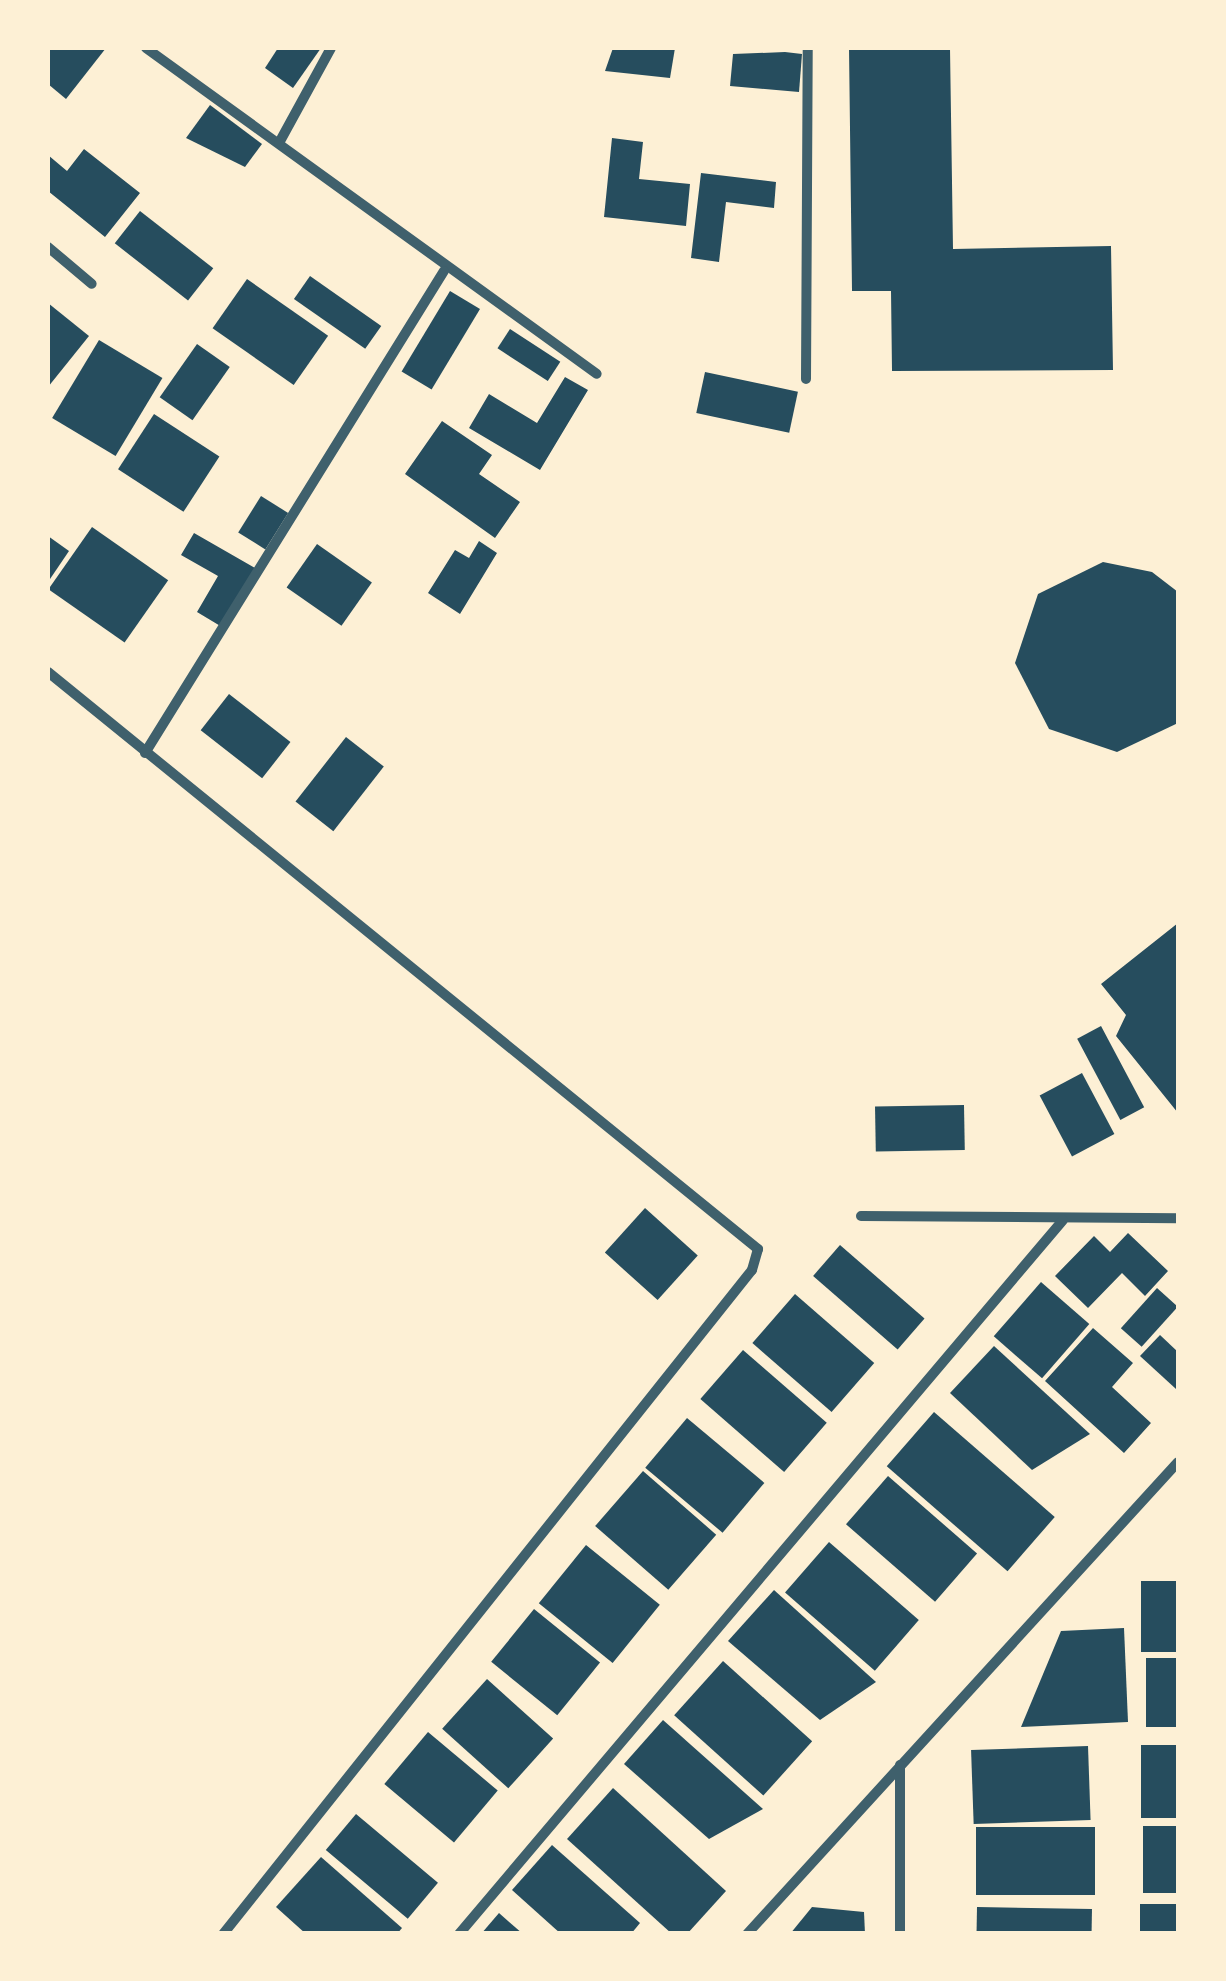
<!DOCTYPE html>
<html>
<head>
<meta charset="utf-8">
<style>
	body { margin:0 }
	#map { position:relative; width:1226px; height:1981px; overflow:hidden; background:#fdf0d5; font-family:Bitter,serif }
	div>[style] { position:absolute }
	[style*='--x'] { left:calc(var(--x)*1px); top:calc(var(--y)*1px); width:calc(var(--w)*1px); rotate:calc(var(--a)*1deg) }
	.building>* { inset:0; background:#264d5e; transform-origin:0 0 }
	.minor>* { height:10px; margin:-5px; padding:0 5px; transform-origin:5px; border-radius:5px; background:#3f606c }
	span { translate:-50% -50%; white-space:nowrap; text-align:center; line-height:1.15; -webkit-text-stroke:8px #fdf0d5; paint-order:stroke }
	.frame { position:absolute; inset:0; border:50px solid #fdf0d5; pointer-events:none }
</style>
</head>
<body>
<div id="map">
	<div class="building">
		<div style="clip-path:polygon(48px 48px,106px 48px,66px 99px,48px 84px)"></div>
		<div style="clip-path:polygon(278px 48px,321px 48px,293px 88px,265px 68px)"></div>
		<div style="clip-path:polygon(613px 48px,675px 48px,670px 78px,605px 71px)"></div>
		<div style="clip-path:polygon(849px 48px,950px 48px,953px 249px,1111px 246px,1113px 370px,892px 371px,891px 291px,852px 291px)"></div>
		<div style="clip-path:polygon(785px 52px,802px 54px,799px 92px,730px 86px,733px 54px)"></div>
		<div style="clip-path:polygon(210px 105px,262px 144px,245px 167px,186px 138px)"></div>
		<div style="clip-path:polygon(612px 138px,643px 142px,639px 179px,690px 184px,686px 226px,604px 217px)"></div>
		<div style="clip-path:polygon(84px 149px,140px 193px,105px 237px,48px 191px,48px 155px,67px 171px)"></div>
		<div style="clip-path:polygon(701px 173px,776px 182px,774px 208px,726px 202px,719px 262px,691px 258px)"></div>
		<div style="left:140px;top:211px;width:93px;height:41px;rotate:38deg"></div>
		<div style="left:310px;top:276px;width:87px;height:28px;rotate:35deg"></div>
		<div style="left:247px;top:279px;width:99px;height:60px;rotate:35deg"></div>
		<div style="left:450px;top:291px;width:35px;height:94px;rotate:31deg"></div>
		<div style="clip-path:polygon(48px 303px,89px 336px,48px 387px)"></div>
		<div style="left:510px;top:329px;width:60px;height:23px;rotate:33deg"></div>
		<div style="left:99px;top:340px;width:74px;height:91px;rotate:31deg"></div>
		<div style="left:197px;top:344px;width:40px;height:65px;rotate:35deg"></div>
		<div style="left:705px;top:372px;width:95px;height:42px;rotate:12deg"></div>
		<div style="clip-path:polygon(565px 377px,588px 390px,540px 470px,469px 428px,489px 394px,537px 423px)"></div>
		<div style="left:154px;top:414px;width:78px;height:66px;rotate:33deg"></div>
		<div style="clip-path:polygon(442px 421px,492px 455px,479px 474px,520px 502px,495px 538px,405px 474px)"></div>
		<div style="left:261px;top:496px;width:32px;height:43px;rotate:32deg"></div>
		<div style="left:92px;top:527px;width:93px;height:76px;rotate:35deg"></div>
		<div style="clip-path:polygon(194px 533px,255px 568px,222px 627px,197px 612px,218px 576px,181px 555px)"></div>
		<div style="clip-path:polygon(48px 536px,69px 551px,48px 582px)"></div>
		<div style="clip-path:polygon(479px 541px,497px 553px,460px 614px,428px 593px,455px 550px,469px 558px)"></div>
		<div style="left:317px;top:544px;width:67px;height:53px;rotate:35deg"></div>
		<div style="clip-path:polygon(1103px 562px,1152px 572px,1178px 592px,1178px 723px,1117px 752px,1049px 729px,1015px 663px,1038px 594px)"></div>
		<div style="left:229px;top:694px;width:78px;height:46px;rotate:38deg"></div>
		<div style="left:346px;top:737px;width:48px;height:82px;rotate:38deg"></div>
		<div style="clip-path:polygon(1178px 923px,1178px 1113px,1116px 1036px,1126px 1015px,1101px 984px)"></div>
		<div style="left:1101px;top:1026px;width:92px;height:27px;rotate:62deg"></div>
		<div style="left:1082px;top:1073px;width:69px;height:48px;rotate:62deg"></div>
		<div style="left:964px;top:1105px;width:45px;height:89px;rotate:89deg"></div>
		<div style="left:645px;top:1208px;width:71px;height:60px;rotate:42deg"></div>
		<div style="clip-path:polygon(1128px 1233px,1168px 1271px,1145px 1296px,1122px 1273px,1088px 1308px,1055px 1276px,1094px 1236px,1110px 1252px)"></div>
		<div style="left:840px;top:1245px;width:112px;height:41px;rotate:41deg"></div>
		<div style="left:1041px;top:1282px;width:64px;height:72px;rotate:41deg"></div>
		<div style="left:1157px;top:1288px;width:28px;height:54px;rotate:42deg"></div>
		<div style="left:795px;top:1294px;width:105px;height:65px;rotate:41deg"></div>
		<div style="clip-path:polygon(1093px 1328px,1133px 1363px,1112px 1387px,1151px 1423px,1124px 1453px,1045px 1381px)"></div>
		<div style="clip-path:polygon(1160px 1335px,1178px 1352px,1176px 1389px,1140px 1356px)"></div>
		<div style="clip-path:polygon(994px 1346px,1090px 1434px,1032px 1470px,950px 1393px)"></div>
		<div style="left:743px;top:1350px;width:111px;height:65px;rotate:41deg"></div>
		<div style="left:934px;top:1412px;width:160px;height:72px;rotate:41deg"></div>
		<div style="left:687px;top:1418px;width:101px;height:65px;rotate:40deg"></div>
		<div style="left:643px;top:1471px;width:97px;height:73px;rotate:41deg"></div>
		<div style="left:888px;top:1476px;width:118px;height:64px;rotate:41deg"></div>
		<div style="left:829px;top:1542px;width:119px;height:67px;rotate:41deg"></div>
		<div style="left:586px;top:1545px;width:95px;height:75px;rotate:39deg"></div>
		<div style="left:1178px;top:1581px;width:71px;height:37px;rotate:90deg"></div>
		<div style="clip-path:polygon(774px 1590px,876px 1682px,820px 1720px,728px 1641px)"></div>
		<div style="left:534px;top:1609px;width:85px;height:68px;rotate:39deg"></div>
		<div style="clip-path:polygon(1124px 1628px,1128px 1722px,1021px 1727px,1061px 1631px)"></div>
		<div style="left:1146px;top:1658px;width:32px;height:69px"></div>
		<div style="left:723px;top:1661px;width:120px;height:73px;rotate:42deg"></div>
		<div style="left:487px;top:1679px;width:89px;height:67px;rotate:42deg"></div>
		<div style="clip-path:polygon(663px 1720px,763px 1809px,709px 1839px,624px 1764px)"></div>
		<div style="left:428px;top:1732px;width:91px;height:68px;rotate:40deg"></div>
		<div style="left:1141px;top:1745px;width:37px;height:73px"></div>
		<div style="left:1088px;top:1746px;width:74px;height:117px;rotate:88deg"></div>
		<div style="clip-path:polygon(613px 1788px,726px 1891px,687px 1934px,672px 1934px,567px 1839px)"></div>
		<div style="left:356px;top:1814px;width:107px;height:47px;rotate:40deg"></div>
		<div style="left:1143px;top:1826px;width:35px;height:67px"></div>
		<div style="left:976px;top:1827px;width:119px;height:68px"></div>
		<div style="clip-path:polygon(552px 1845px,640px 1923px,631px 1934px,561px 1934px,512px 1890px)"></div>
		<div style="clip-path:polygon(321px 1857px,402px 1928px,397px 1934px,306px 1934px,276px 1907px)"></div>
		<div style="left:1178px;top:1904px;width:30px;height:38px;rotate:90deg"></div>
		<div style="clip-path:polygon(812px 1907px,864px 1912px,865px 1934px,790px 1934px)"></div>
		<div style="left:977px;top:1907px;width:115px;height:27px;rotate:1deg"></div>
		<div style="clip-path:polygon(499px 1913px,523px 1934px,481px 1934px)"></div>
	</div>
	<div class="minor">
		<div style="--x:146;--y:48;--w:556;--a:35.86"></div>
		<div style="--x:279;--y:143;--w:108;--a:-61.3"></div>
		<div style="--x:48;--y:247;--w:57;--a:40.1"></div>
		<div style="--x:806;--y:379;--w:331;--a:-89.7"></div>
		<div style="--x:48;--y:672;--w:915;--a:39.1"></div>
		<div style="--x:758;--y:1249;--w:22;--a:106"></div>
		<div style="--x:752;--y:1270;--w:849;--a:128.54"></div>
		<div style="--x:145;--y:753;--w:567;--a:-58.19"></div>
		<div style="--x:861;--y:1216;--w:317;--a:0.4"></div>
		<div style="--x:459;--y:1934;--w:935;--a:-49.77"></div>
		<div style="--x:747;--y:1934;--w:639;--a:-47.6"></div>
		<div style="--x:900;--y:1934;--w:169;--a:-90"></div>
	</div>
	<div class="frame"></div>
</div>
</body>
</html>
